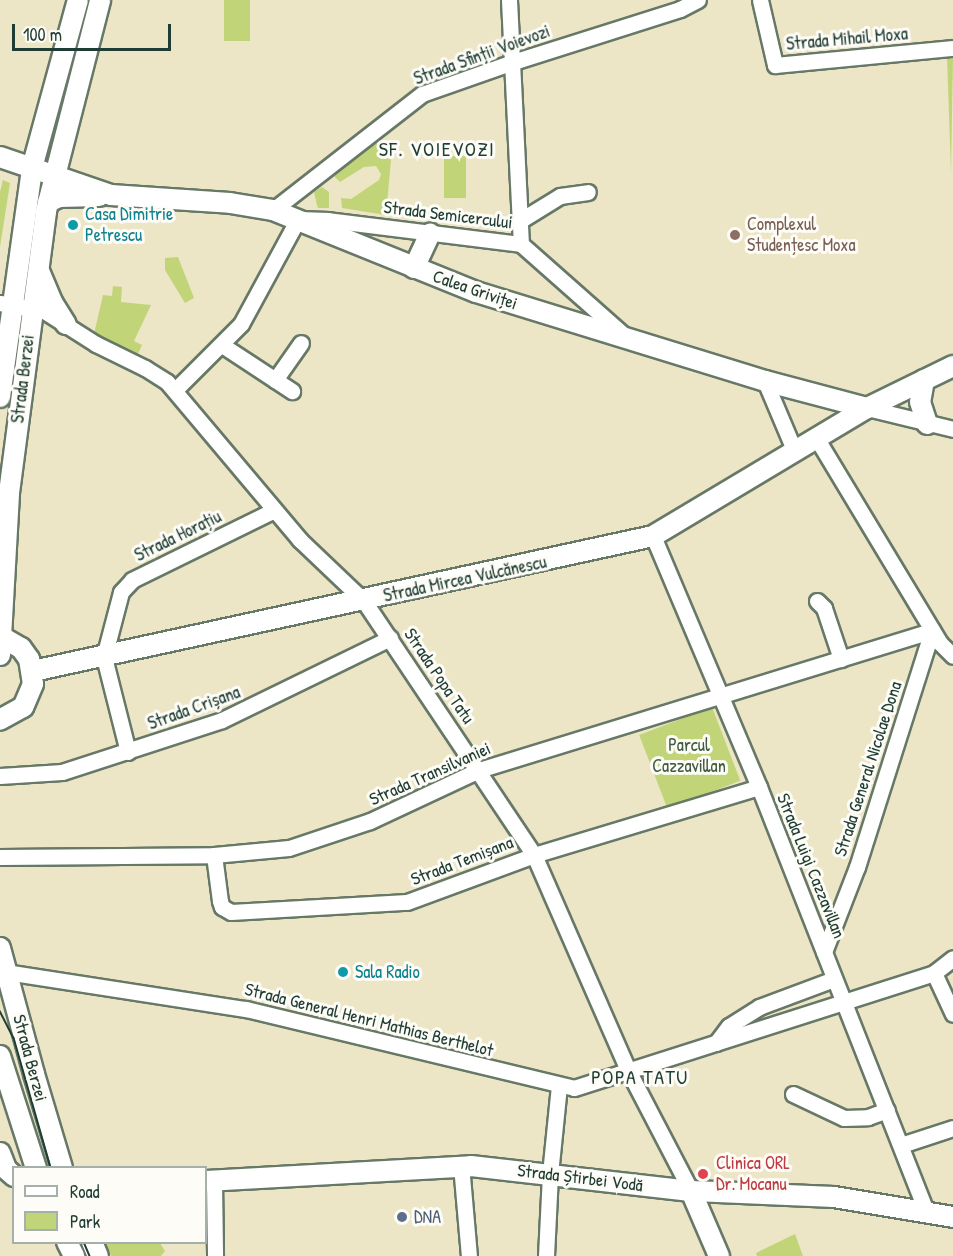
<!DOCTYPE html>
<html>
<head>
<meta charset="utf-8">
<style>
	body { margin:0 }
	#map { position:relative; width:953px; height:1256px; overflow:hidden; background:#ece5c6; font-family:"Patrick Hand",sans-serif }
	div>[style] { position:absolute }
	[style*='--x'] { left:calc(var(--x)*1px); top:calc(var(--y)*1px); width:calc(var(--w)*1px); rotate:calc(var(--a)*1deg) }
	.green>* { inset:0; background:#c1d578; transform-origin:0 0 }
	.roads { filter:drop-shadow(2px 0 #677867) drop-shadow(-2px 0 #677867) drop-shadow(0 2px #677867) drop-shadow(0 -2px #677867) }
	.minor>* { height:15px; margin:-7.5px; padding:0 7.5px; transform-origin:7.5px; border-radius:7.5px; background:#fff }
	.major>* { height:20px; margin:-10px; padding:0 10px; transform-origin:10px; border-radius:10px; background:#fff }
	.tram>* { height:1.5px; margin:-0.75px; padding:0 0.75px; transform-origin:0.75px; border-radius:0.75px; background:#1f3d34 }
	.dots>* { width:16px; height:16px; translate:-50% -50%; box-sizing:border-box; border:3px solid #fdfcf7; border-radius:50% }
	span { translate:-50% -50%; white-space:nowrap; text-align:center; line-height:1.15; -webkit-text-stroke:6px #fdfcf7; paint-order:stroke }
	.street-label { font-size:18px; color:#1f3d34 }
	.culture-label { font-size:18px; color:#0d838f }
	.left { translate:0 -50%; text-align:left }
	.education-label { font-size:18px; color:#785e54 }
	.park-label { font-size:18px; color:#3f5b42 }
	.health-label { font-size:18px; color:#be3a42 }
	.service-label { font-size:18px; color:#4e5e75 }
	.neighbourhood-label { font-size:20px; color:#1f3d34; letter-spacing:1.5px }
	.legend { position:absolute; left:12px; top:1166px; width:195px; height:78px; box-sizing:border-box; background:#fdfcf7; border:2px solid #a4b0a9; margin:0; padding:8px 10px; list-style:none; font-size:18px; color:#1f3d34 }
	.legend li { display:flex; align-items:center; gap:12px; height:30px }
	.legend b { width:30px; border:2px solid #a4b0a9 }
	.scale { position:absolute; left:12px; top:24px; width:159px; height:27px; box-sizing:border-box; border:3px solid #1f3d34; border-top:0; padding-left:8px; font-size:18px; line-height:21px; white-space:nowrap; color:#1f3d34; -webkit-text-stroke:4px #fdfcf7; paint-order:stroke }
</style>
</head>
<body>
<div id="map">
	<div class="green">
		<div style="left:224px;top:0;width:26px;height:41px"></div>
		<div style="clip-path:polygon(947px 56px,953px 56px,951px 172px)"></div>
		<div style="clip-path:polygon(374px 140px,391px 160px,386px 215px,342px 208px,341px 198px,351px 199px,379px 180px,381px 174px,376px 166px,364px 167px,340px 182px,333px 175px)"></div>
		<div style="left:444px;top:156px;width:22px;height:42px"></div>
		<div style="clip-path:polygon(3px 180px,10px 183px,0 247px,0 192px)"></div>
		<div style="clip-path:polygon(322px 187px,329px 192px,329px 208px,318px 208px,317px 205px,314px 192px)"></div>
		<div style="clip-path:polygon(178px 257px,194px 298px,185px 303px,165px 270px,165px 258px)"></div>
		<div style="clip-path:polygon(113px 286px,122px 287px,121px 302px,151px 305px,134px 341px,142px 345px,137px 356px,94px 334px,103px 295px,112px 296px)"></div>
		<div style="left:712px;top:707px;width:79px;height:78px;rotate:69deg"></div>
		<div style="clip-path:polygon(795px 1234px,803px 1256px,757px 1256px,756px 1253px)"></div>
		<div style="clip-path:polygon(106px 1243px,160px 1243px,165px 1251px,161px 1256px,111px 1256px)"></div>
	</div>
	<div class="roads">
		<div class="minor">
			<div style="--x:509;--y:0;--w:244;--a:87.2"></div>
			<div style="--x:760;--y:0;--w:67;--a:77"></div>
			<div style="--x:775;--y:65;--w:179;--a:-5.5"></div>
			<div style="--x:273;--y:210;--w:189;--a:-37.9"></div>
			<div style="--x:422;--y:94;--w:96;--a:-19.4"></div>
			<div style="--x:513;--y:62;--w:175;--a:-17.6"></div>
			<div style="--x:680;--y:9;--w:20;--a:-27"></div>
			<div style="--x:521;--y:220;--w:46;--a:-31.6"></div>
			<div style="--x:560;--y:196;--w:28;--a:-8"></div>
			<div style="--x:0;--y:303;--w:45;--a:10.3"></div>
			<div style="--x:44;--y:311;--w:62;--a:32.4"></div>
			<div style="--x:96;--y:344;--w:55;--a:26.1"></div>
			<div style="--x:145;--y:368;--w:26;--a:32"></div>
			<div style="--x:167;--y:382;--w:207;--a:49.9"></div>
			<div style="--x:300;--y:540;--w:88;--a:43.6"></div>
			<div style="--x:364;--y:601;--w:306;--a:56.2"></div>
			<div style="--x:534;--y:855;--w:237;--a:66.4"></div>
			<div style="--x:629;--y:1072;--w:134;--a:62.5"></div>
			<div style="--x:222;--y:345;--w:84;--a:33.3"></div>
			<div style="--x:275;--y:380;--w:45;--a:-54.9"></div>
			<div style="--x:765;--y:381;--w:77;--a:67.1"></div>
			<div style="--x:175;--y:390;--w:93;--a:-45"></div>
			<div style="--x:241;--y:324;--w:119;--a:-61.5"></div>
			<div style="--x:298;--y:219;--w:30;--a:2"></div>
			<div style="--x:328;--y:220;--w:194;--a:7.1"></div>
			<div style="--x:521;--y:244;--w:139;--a:41.5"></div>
			<div style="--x:867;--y:408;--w:89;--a:13.7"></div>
			<div style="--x:817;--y:439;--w:238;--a:58.9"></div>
			<div style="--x:940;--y:643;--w:18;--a:45"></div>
			<div style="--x:653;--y:536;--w:272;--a:67.1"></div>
			<div style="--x:759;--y:787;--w:457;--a:68.5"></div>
			<div style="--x:817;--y:601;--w:10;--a:45"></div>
			<div style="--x:824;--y:608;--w:54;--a:71.6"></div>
			<div style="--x:128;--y:752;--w:98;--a:-104.2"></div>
			<div style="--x:104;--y:657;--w:67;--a:-75.3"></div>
			<div style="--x:121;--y:592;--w:16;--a:-47"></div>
			<div style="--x:132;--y:580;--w:158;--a:-26.2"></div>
			<div style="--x:0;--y:776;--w:62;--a:-3.7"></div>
			<div style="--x:62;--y:772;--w:168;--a:-18"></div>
			<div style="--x:222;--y:720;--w:187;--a:-26"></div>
			<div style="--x:214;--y:855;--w:46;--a:82.6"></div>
			<div style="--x:220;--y:901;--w:6;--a:72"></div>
			<div style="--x:222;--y:907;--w:10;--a:29"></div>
			<div style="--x:231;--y:912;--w:176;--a:-3.3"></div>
			<div style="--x:407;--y:902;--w:135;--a:-20.3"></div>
			<div style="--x:534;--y:855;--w:235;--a:-16.8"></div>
			<div style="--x:0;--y:857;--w:214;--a:-0.5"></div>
			<div style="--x:214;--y:855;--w:75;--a:-5.3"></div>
			<div style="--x:289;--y:848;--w:85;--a:-18.4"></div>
			<div style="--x:370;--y:821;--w:120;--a:-25.1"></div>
			<div style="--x:479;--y:770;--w:474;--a:-17.1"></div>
			<div style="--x:824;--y:952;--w:91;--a:-68.8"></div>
			<div style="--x:857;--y:867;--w:248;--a:-72.4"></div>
			<div style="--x:6;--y:972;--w:243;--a:8.8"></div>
			<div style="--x:246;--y:1009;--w:337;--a:13.5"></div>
			<div style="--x:574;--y:1088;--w:378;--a:-17.7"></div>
			<div style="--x:934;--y:973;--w:24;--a:-38"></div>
			<div style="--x:934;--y:973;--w:45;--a:65.1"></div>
			<div style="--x:716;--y:1043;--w:21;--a:-53"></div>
			<div style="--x:729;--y:1026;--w:36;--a:-32"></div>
			<div style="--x:759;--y:1007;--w:80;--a:-20.5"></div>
			<div style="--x:793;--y:1094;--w:56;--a:25.2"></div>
			<div style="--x:844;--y:1118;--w:24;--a:-2"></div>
			<div style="--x:868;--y:1117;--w:20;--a:-20"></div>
			<div style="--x:901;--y:1145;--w:55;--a:-18.1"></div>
			<div style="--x:461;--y:1165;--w:91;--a:85"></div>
			<div style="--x:214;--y:1181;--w:75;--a:89.2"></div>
			<div style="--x:546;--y:1256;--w:82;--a:-87.2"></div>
			<div style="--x:550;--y:1174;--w:88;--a:-84.2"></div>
		</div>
		<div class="major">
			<div style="--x:0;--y:157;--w:117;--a:18.9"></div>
			<div style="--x:111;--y:195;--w:119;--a:3.8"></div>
			<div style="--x:230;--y:203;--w:44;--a:9.2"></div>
			<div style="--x:273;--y:210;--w:219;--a:22"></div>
			<div style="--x:476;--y:292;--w:302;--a:17.1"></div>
			<div style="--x:765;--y:381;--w:106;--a:14.8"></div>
			<div style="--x:48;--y:202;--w:12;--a:-24"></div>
			<div style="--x:59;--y:197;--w:40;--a:-1.4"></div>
			<div style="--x:414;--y:268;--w:38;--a:-65"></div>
			<div style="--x:39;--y:271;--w:34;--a:67"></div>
			<div style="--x:52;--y:302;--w:26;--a:58"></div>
			<div style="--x:924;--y:380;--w:22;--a:100"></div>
			<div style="--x:920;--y:402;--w:23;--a:72"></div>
			<div style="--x:0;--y:397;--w:231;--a:-82"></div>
			<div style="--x:32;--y:168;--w:174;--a:-74.7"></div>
			<div style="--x:0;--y:636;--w:24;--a:30"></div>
			<div style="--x:21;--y:648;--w:14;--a:54"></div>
			<div style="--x:29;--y:659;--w:25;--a:81"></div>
			<div style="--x:33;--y:684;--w:25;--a:113"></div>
			<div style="--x:23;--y:707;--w:26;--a:151"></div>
			<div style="--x:0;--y:655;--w:162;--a:-86.8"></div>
			<div style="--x:9;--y:493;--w:284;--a:-82.5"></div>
			<div style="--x:46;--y:211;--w:218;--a:-75.6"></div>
			<div style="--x:33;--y:671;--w:635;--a:-12.28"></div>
			<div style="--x:653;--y:536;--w:249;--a:-30.9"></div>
			<div style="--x:867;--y:408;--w:96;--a:-26"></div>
			<div style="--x:0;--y:948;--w:131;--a:74.9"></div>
			<div style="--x:34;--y:1074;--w:98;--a:73.4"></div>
			<div style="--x:0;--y:1056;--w:118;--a:72.2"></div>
			<div style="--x:0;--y:1153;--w:17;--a:69"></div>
			<div style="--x:6;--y:1169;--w:11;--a:41"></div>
			<div style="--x:206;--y:1181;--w:265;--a:-3.2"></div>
			<div style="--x:471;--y:1166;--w:221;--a:6.5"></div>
			<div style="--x:691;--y:1191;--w:143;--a:2.4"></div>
			<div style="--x:834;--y:1197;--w:121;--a:9.5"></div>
			<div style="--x:691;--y:1191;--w:71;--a:66.7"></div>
			<div style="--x:67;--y:1242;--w:16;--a:63"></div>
			<div style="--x:92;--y:1242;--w:15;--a:67"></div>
		</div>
	</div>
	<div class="tram">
		<div style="--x:0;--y:1011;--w:30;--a:63"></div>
		<div style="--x:14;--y:1038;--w:135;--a:74.1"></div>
		<div style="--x:84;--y:1242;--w:15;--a:67"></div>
	</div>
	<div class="dots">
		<div style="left:73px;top:225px;background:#0f9aa8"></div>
		<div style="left:735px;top:235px;background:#8d6e63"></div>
		<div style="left:343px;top:972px;background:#0f9aa8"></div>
		<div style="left:703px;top:1174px;background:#e0444e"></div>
		<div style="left:402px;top:1217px;background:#5c6f8a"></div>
	</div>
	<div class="street-label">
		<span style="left:847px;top:39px;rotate:-5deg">Strada Mihail Moxa</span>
		<span style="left:482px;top:55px;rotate:-20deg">Strada Sfinții Voievozi</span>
		<span style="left:448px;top:215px;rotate:7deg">Strada Semicercului</span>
		<span style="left:475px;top:290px;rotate:19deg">Calea Griviței</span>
		<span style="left:23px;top:379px;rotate:-83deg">Strada Berzei</span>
		<span style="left:178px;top:536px;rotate:-26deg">Strada Horațiu</span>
		<span style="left:465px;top:579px;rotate:-12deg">Strada Mircea Vulcănescu</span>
		<span style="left:439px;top:676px;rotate:56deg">Strada Popa Tatu</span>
		<span style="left:194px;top:708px;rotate:-20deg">Strada Crișana</span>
		<span style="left:868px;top:769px;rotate:-72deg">Strada General Nicolae Dona</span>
		<span style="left:430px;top:774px;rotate:-24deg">Strada Transilvaniei</span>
		<span style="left:462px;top:861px;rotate:-21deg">Strada Temișana</span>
		<span style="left:811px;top:866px;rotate:68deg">Strada Luigi Cazzavillan</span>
		<span style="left:369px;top:1020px;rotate:14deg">Strada General Henri Mathias Berthelot</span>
		<span style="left:30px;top:1058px;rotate:75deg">Strada Berzei</span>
		<span style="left:580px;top:1178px;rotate:7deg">Strada Știrbei Vodă</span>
	</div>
	<div class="culture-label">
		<span class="left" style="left:85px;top:225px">Casa Dimitrie<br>Petrescu</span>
		<span class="left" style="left:355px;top:972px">Sala Radio</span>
	</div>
	<div class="education-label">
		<span class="left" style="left:747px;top:235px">Complexul<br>Studențesc Moxa</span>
	</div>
	<div class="park-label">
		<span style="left:689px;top:756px">Parcul<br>Cazzavillan</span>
	</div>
	<div class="health-label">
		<span class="left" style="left:716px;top:1174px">Clinica ORL<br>Dr. Mocanu</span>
	</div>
	<div class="service-label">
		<span class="left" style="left:414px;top:1217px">DNA</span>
	</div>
	<div class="neighbourhood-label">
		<span style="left:437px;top:148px">SF. VOIEVOZI</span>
		<span style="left:640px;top:1076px">POPA TATU</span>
	</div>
	<ul class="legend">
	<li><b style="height:8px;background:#fff"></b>Road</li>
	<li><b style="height:16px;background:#c1d578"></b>Park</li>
	</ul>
	<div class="scale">100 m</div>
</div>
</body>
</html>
